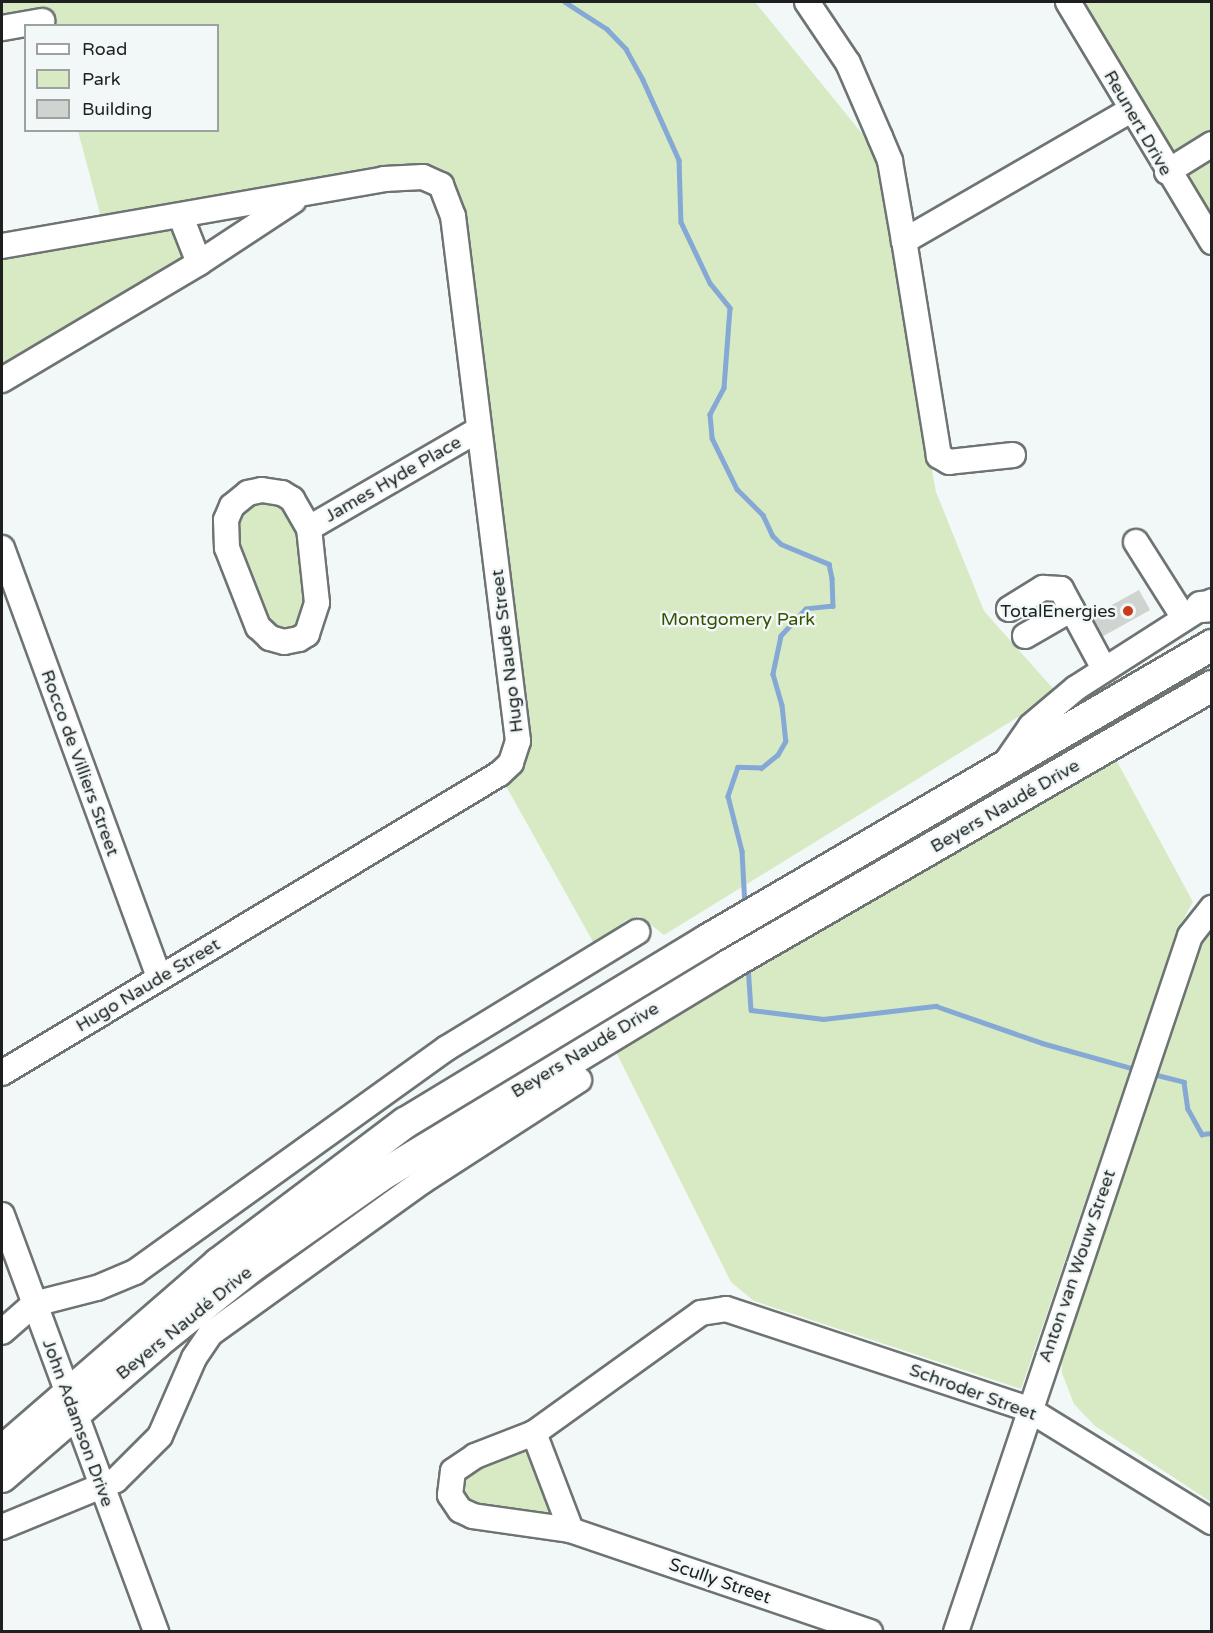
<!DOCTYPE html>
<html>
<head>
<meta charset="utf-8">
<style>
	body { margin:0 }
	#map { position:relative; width:1213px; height:1633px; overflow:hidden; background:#f1f8f7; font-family:"Varela Round",sans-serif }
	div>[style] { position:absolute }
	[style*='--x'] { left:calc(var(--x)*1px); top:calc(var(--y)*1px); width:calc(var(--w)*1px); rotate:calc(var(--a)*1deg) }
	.green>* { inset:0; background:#d8eac4 }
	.stream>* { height:4.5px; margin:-2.25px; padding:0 2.25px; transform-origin:2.25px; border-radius:2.25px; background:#85a8d5 }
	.building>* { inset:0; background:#cfd4d1; transform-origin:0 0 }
	.roads { filter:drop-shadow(2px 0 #6e7373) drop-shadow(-2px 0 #6e7373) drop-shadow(0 2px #6e7373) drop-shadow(0 -2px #6e7373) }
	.minor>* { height:24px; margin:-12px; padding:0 12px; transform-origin:12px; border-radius:12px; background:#fff }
	.major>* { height:30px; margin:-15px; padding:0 15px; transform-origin:15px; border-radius:15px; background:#fff }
	.dots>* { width:16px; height:16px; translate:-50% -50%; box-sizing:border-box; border:3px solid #f1f8f7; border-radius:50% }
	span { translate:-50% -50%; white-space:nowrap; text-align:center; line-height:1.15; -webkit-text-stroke:5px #f1f8f7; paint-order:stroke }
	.street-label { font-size:18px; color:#1e2020 }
	.poi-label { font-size:18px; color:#1e2020 }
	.right { translate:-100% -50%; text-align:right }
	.park-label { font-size:18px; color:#365100 }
	.frame { position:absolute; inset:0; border:3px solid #1e2020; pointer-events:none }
	.legend { position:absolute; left:24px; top:24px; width:195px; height:108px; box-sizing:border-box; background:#f1f8f7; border:2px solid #9da2a1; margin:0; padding:8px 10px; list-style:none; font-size:18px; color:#1e2020 }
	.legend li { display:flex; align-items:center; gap:12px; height:30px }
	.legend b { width:30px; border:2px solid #9da2a1 }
</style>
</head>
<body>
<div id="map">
	<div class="green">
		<div style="clip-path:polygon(2px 2px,755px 2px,873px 147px,936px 492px,984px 611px,1057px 693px,664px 935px,640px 916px,626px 920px,597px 949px,506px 786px,522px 730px,456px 212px,416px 175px,102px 221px,78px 131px,218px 130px,218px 26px,2px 28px)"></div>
		<div style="clip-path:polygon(1071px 2px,1211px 2px,1211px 238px)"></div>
		<div style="clip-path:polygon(172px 227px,185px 257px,179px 264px,2px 368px,2px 256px)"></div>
		<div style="clip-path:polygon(273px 498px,294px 517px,310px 593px,298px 629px,279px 631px,268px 622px,236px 534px,240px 508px)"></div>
		<div style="clip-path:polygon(1114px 756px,1193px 902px,1179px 927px,1021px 1389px,754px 1301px,731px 1282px,616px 1052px)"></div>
		<div style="clip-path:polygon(1211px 933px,1211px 1502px,1095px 1426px,1074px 1404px,1062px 1373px,1061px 1350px,1202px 945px)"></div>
		<div style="clip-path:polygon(523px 1451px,536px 1456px,554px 1516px,480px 1512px,459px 1496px,461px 1470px,493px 1454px)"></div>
	</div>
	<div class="stream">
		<div style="--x:565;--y:2;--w:50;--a:32.7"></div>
		<div style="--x:607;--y:29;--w:28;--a:46"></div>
		<div style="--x:626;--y:49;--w:35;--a:61"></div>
		<div style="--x:643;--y:80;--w:88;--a:65.8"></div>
		<div style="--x:679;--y:160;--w:62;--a:88.2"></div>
		<div style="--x:681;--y:222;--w:68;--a:64.6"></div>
		<div style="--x:710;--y:283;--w:32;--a:51"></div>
		<div style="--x:730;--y:308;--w:80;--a:94.3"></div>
		<div style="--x:724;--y:388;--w:30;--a:118"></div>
		<div style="--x:710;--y:414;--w:24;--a:85"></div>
		<div style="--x:712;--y:438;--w:57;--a:63.9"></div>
		<div style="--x:737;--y:489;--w:37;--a:45"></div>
		<div style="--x:763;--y:515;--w:23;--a:65"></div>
		<div style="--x:773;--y:536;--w:11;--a:45"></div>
		<div style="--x:781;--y:544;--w:52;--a:22.6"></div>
		<div style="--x:829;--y:564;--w:14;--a:78"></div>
		<div style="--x:832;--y:578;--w:28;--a:88"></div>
		<div style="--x:833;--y:606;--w:27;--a:174"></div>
		<div style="--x:806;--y:609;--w:37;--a:133"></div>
		<div style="--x:781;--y:636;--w:39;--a:102"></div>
		<div style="--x:773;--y:674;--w:32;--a:74"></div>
		<div style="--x:782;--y:705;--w:36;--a:84"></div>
		<div style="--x:786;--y:741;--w:16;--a:120"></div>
		<div style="--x:778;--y:755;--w:21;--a:141"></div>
		<div style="--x:762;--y:768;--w:24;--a:-178"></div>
		<div style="--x:738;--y:767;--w:31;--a:109"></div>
		<div style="--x:728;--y:796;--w:57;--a:75.7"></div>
		<div style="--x:742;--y:851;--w:55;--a:86.9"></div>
		<div style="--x:748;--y:965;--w:45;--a:86.2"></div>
		<div style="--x:751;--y:1010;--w:73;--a:7.1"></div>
		<div style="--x:823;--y:1019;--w:114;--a:-6.6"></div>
		<div style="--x:936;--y:1006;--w:112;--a:19.2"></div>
		<div style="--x:1042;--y:1043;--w:101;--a:15.6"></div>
		<div style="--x:1153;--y:1074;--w:32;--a:14"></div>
		<div style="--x:1184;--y:1082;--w:27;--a:82"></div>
		<div style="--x:1188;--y:1109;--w:29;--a:61"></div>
		<div style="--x:1202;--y:1134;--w:10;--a:-6"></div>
	</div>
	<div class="building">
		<div style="left:1139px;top:590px;width:23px;height:58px;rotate:61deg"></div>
	</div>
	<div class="roads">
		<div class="minor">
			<div style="--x:807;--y:2;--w:73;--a:56.1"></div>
			<div style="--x:848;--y:63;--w:81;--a:66.6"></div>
			<div style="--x:880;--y:137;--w:26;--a:67"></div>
			<div style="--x:890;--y:161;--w:81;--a:80.1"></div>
			<div style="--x:1068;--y:2;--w:280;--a:59"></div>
			<div style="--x:2;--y:28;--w:41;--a:-9.9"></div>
			<div style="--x:1167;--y:172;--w:53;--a:-31.9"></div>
			<div style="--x:181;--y:217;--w:49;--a:68.6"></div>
			<div style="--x:2;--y:246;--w:388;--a:-9.9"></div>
			<div style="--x:384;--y:179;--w:39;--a:-3"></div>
			<div style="--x:423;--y:177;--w:20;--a:24"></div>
			<div style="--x:441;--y:185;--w:33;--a:69"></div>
			<div style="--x:453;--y:216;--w:529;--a:82.94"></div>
			<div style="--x:518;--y:741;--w:23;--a:108"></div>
			<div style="--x:511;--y:763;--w:16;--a:137"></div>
			<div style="--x:499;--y:774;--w:580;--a:148.97"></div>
			<div style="--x:2;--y:380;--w:229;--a:-30.7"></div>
			<div style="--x:199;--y:263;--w:113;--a:-33.4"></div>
			<div style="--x:1013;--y:455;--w:64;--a:173.8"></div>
			<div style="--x:949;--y:462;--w:12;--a:-149"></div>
			<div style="--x:939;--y:456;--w:218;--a:-99.2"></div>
			<div style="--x:904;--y:241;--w:262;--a:-30"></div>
			<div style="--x:262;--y:490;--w:20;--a:9"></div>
			<div style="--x:282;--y:493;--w:12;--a:31"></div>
			<div style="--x:292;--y:499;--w:34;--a:60"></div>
			<div style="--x:309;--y:528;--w:75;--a:83.9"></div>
			<div style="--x:317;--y:603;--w:33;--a:108"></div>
			<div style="--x:307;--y:634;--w:9;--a:148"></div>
			<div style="--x:299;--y:639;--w:15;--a:169"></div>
			<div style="--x:284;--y:642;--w:15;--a:-164"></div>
			<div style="--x:270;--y:638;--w:16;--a:-137"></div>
			<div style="--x:258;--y:627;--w:85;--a:-111.4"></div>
			<div style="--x:227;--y:548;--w:28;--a:-92"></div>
			<div style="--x:226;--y:520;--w:15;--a:-67"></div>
			<div style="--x:232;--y:506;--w:21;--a:-39"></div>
			<div style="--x:248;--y:493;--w:14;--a:-12"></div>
			<div style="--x:309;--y:528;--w:195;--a:-30.1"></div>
			<div style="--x:1136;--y:542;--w:90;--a:57.7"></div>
			<div style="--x:2;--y:548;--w:458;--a:69.9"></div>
			<div style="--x:1009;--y:609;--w:40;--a:-32"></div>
			<div style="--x:1043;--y:588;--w:18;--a:3"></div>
			<div style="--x:1061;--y:589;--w:91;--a:61.7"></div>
			<div style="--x:1025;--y:636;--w:54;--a:-29.9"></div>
			<div style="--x:1004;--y:765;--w:47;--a:-55.3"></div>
			<div style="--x:1031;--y:726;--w:59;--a:-40.2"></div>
			<div style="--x:1076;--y:688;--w:161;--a:-32.6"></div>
			<div style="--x:2;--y:1215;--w:445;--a:69.7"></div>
			<div style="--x:2;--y:1332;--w:43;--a:-41.2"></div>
			<div style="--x:34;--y:1304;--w:65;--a:-14.3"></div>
			<div style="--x:97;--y:1288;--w:41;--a:-22.8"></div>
			<div style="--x:135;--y:1272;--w:384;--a:-35.7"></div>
			<div style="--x:447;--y:1048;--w:223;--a:-31.4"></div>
			<div style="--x:534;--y:1433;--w:104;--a:69.1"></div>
			<div style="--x:2;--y:1527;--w:123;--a:-22.4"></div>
			<div style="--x:116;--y:1480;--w:62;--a:-45"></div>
			<div style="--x:160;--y:1436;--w:85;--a:-66.4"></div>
			<div style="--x:194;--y:1358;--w:29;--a:-56"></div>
			<div style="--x:210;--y:1334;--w:262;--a:-35.7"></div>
			<div style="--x:423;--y:1181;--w:186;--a:-32.9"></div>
			<div style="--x:870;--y:1632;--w:316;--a:-161.2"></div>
			<div style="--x:571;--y:1530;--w:99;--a:-171.9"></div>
			<div style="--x:473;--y:1516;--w:14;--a:-155"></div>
			<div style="--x:460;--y:1510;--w:18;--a:-124"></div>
			<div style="--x:450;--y:1495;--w:24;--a:-83"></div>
			<div style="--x:453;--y:1471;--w:27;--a:-34"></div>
			<div style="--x:475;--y:1456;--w:63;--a:-21.3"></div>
			<div style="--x:534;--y:1433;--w:206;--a:-35.7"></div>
			<div style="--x:701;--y:1313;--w:25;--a:-9"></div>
			<div style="--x:726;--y:1309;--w:318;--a:18.3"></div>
			<div style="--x:1028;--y:1409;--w:216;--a:31.6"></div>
			<div style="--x:956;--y:1632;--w:734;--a:-71.42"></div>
			<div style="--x:1190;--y:936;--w:36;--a:-52"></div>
		</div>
		<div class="major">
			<div style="--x:1201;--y:607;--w:11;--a:-5"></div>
			<div style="--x:2;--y:1451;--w:287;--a:-40.9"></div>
			<div style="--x:219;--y:1263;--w:233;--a:-37"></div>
			<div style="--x:405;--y:1123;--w:353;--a:-31.2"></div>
			<div style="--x:707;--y:940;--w:585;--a:-30.29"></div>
			<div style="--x:2;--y:1477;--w:205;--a:-40.8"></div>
			<div style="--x:157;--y:1343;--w:124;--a:-38.8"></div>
			<div style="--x:254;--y:1265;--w:153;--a:-35.1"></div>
			<div style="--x:379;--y:1177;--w:407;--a:-31.2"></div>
			<div style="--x:727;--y:966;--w:560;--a:-30"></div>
		</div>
	</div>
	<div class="dots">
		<div style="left:1128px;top:611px;background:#c63c1c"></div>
	</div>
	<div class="street-label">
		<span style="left:1138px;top:123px;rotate:60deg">Reunert Drive</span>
		<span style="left:393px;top:479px;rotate:-30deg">James Hyde Place</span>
		<span style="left:507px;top:651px;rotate:-97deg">Hugo Naude Street</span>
		<span style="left:80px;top:763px;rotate:70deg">Rocco de Villiers Street</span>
		<span style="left:1005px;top:806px;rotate:-30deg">Beyers Naudé Drive</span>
		<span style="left:148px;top:985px;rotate:-31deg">Hugo Naude Street</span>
		<span style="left:585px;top:1050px;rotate:-31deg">Beyers Naudé Drive</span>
		<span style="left:1077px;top:1266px;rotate:-71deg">Anton van Wouw Street</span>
		<span style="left:184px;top:1323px;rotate:-39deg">Beyers Naudé Drive</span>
		<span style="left:973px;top:1392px;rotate:20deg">Schroder Street</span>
		<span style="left:78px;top:1423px;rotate:70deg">John Adamson Drive</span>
		<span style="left:720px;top:1581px;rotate:19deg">Scully Street</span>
	</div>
	<div class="poi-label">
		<span class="right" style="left:1116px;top:611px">TotalEnergies</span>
	</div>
	<div class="park-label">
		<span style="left:738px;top:619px">Montgomery Park</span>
	</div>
	<div class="frame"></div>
	<ul class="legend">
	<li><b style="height:8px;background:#fff"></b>Road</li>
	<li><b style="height:16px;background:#d8eac4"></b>Park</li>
	<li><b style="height:16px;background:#cfd4d1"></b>Building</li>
	</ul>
</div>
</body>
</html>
